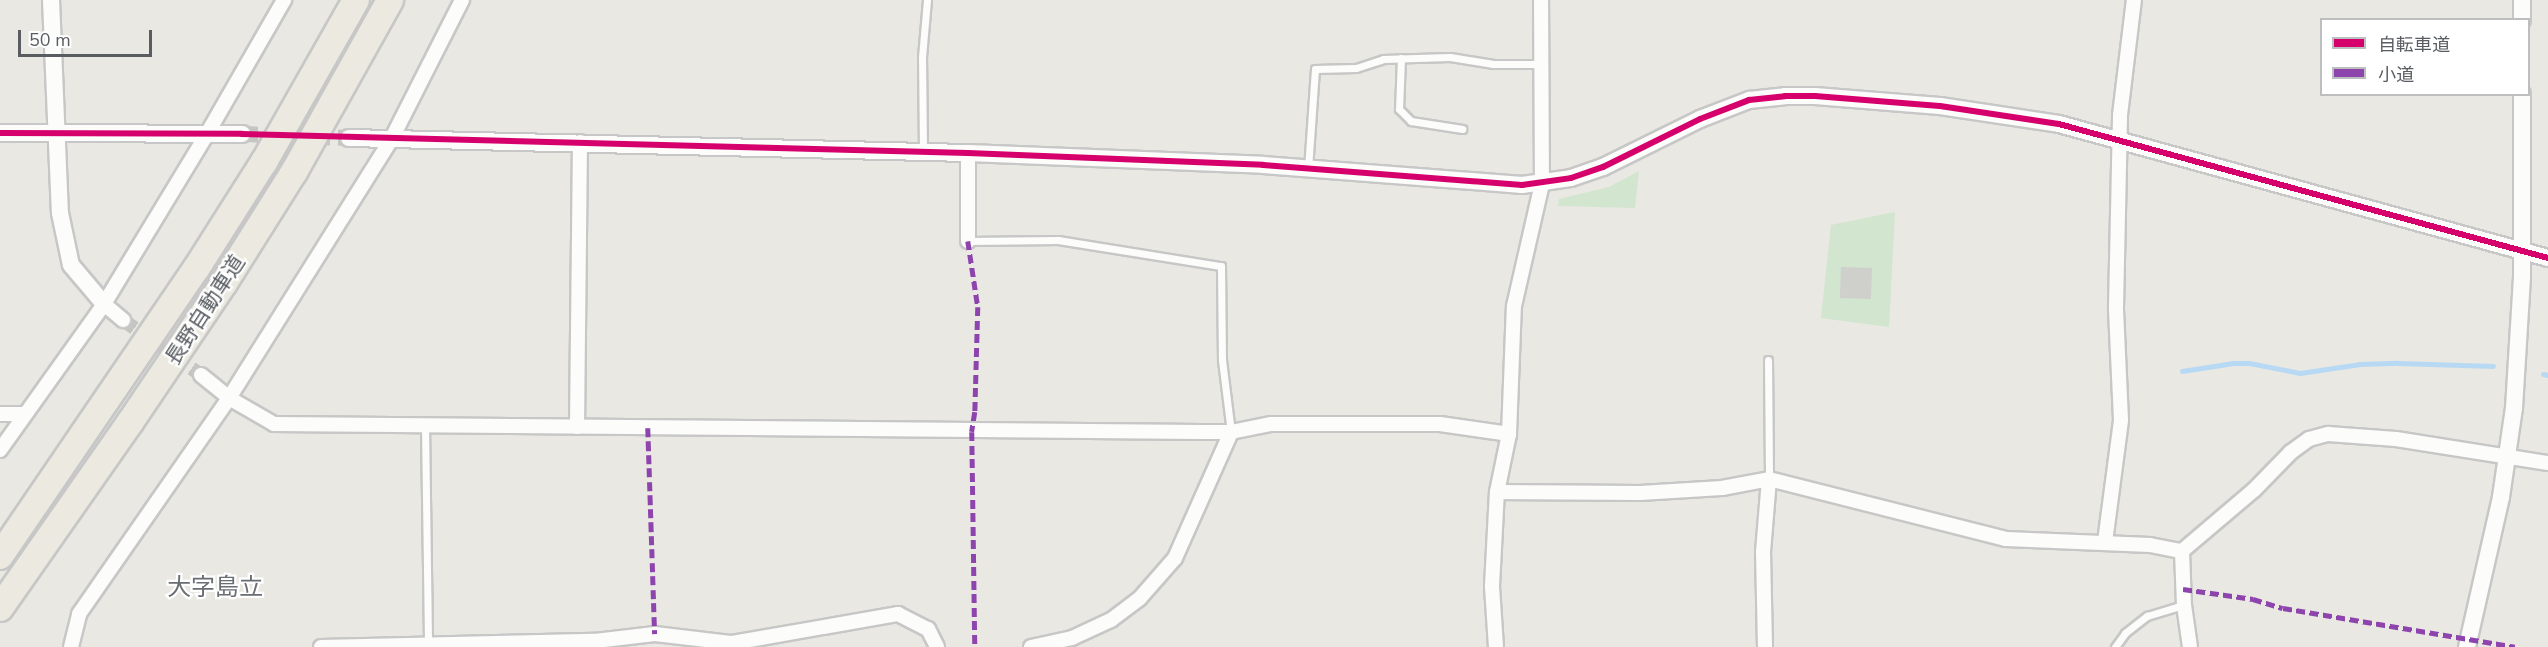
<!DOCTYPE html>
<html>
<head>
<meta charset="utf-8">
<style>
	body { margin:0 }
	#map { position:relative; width:2548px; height:647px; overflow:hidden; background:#e9e8e3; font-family:"Nunito Sans","Noto Sans JP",sans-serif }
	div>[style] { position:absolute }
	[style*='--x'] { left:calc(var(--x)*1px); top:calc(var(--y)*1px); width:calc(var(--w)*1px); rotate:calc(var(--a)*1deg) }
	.green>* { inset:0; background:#d1e5cf }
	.stream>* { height:5px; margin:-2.5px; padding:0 2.5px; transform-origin:2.5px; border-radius:2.5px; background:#b8d9f3 }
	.building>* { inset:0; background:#cfcfcc; transform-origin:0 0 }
	.minor-tunnel>* { height:14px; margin-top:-7px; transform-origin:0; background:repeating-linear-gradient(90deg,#c5c5c2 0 14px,transparent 0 21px) }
	.tertiary-tunnel>* { height:16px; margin-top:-8px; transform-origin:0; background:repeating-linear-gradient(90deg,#c5c5c2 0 16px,transparent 0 24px) }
	.roads { filter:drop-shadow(2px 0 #c6c7c6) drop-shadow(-2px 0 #c6c7c6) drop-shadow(0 2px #c6c7c6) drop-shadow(0 -2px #c6c7c6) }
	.service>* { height:7px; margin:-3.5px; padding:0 3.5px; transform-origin:3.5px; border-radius:3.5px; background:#fcfcfb }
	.minor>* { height:14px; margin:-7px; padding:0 7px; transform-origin:7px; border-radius:7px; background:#fcfcfb }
	.tertiary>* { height:16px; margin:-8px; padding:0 8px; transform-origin:8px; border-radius:8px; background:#fcfcfb }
	.motorway>* { height:26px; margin:-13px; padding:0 13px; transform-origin:13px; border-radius:13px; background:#eceae0 }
	.quiet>* { height:4.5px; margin-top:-2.25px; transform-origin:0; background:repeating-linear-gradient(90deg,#8e44ad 0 9px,transparent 0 13.5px) }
	.cycleway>* { height:6px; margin:-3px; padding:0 3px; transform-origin:3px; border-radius:3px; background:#d6006c }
	span { translate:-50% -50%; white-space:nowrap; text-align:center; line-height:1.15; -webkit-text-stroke:4.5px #fff; paint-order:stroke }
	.street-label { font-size:21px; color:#595d61 }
	.quarter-label { font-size:24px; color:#6a6e73 }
	.legend { position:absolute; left:2320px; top:18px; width:210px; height:78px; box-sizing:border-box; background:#fff; border:2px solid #bdbec0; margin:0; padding:8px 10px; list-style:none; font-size:18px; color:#595d61 }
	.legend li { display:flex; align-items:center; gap:12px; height:30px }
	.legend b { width:30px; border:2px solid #bdbec0 }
	.scale { position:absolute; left:18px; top:30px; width:134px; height:27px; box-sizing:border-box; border:3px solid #595d61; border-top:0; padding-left:8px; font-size:18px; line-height:21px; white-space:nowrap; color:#595d61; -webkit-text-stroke:4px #fff; paint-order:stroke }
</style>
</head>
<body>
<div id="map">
	<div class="green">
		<div style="clip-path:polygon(1639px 171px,1635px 208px,1558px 206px,1559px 199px,1609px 187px)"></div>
		<div style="clip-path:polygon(1895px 212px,1889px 327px,1821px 318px,1831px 225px)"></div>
	</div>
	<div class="stream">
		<div style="--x:2182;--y:371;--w:52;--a:-8.9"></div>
		<div style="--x:2233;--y:363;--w:16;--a:0"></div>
		<div style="--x:2249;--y:363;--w:52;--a:11.1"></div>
		<div style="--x:2300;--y:373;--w:61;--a:-8.5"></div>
		<div style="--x:2360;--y:364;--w:38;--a:-2"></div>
		<div style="--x:2398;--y:363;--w:95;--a:1.8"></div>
		<div style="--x:2543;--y:374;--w:5;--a:11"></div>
	</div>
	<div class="building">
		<div style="left:1841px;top:267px;width:31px;height:31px;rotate:2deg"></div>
	</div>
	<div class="minor-tunnel">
		<div style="--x:123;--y:320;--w:95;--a:35.2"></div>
	</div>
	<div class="tertiary-tunnel">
		<div style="--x:242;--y:134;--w:107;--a:2.1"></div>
	</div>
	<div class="roads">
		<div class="service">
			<div style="--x:1401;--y:58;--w:51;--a:92.2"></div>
			<div style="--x:1399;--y:109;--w:17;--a:45"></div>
			<div style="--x:1411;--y:121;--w:52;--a:8.9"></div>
			<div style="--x:923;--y:150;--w:93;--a:-90.6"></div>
			<div style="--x:922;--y:57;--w:57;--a:-85"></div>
			<div style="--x:1308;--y:169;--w:100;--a:-86"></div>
			<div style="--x:1315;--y:69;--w:41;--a:-1.4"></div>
			<div style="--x:1356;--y:68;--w:28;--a:-18"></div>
			<div style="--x:1383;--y:59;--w:67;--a:-1.7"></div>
			<div style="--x:1450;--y:57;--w:44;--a:9.2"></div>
			<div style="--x:1493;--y:64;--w:48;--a:0"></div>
			<div style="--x:968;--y:241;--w:90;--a:-0.6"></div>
			<div style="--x:1058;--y:240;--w:165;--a:9.1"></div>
			<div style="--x:1221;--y:266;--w:94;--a:89.4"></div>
			<div style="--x:1222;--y:360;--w:73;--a:82.9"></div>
			<div style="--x:1768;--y:360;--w:119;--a:89.5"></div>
			<div style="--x:425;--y:425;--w:219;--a:89.2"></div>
			<div style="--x:2115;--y:647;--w:17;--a:-54"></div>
			<div style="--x:2125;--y:633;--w:28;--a:-38"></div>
			<div style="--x:2147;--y:616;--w:39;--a:-17"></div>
		</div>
		<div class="minor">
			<div style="--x:968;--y:153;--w:88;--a:90"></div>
			<div style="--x:104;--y:304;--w:25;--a:40"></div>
			<div style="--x:201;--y:375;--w:36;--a:39"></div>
			<div style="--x:229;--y:398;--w:52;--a:30"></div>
			<div style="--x:274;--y:424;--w:928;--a:0.49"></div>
			<div style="--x:1202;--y:432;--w:29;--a:0"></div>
			<div style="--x:1231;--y:432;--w:41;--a:-11.3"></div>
			<div style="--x:1271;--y:424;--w:169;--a:0"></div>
			<div style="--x:1440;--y:424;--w:70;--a:8.2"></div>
			<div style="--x:0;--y:414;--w:25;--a:0"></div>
			<div style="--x:577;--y:427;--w:285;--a:-89.4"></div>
			<div style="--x:0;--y:450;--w:179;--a:-54.5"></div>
			<div style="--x:104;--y:304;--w:199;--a:-58.8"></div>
			<div style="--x:207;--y:134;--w:155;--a:-60.1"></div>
			<div style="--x:1497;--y:492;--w:143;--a:0.4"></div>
			<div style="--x:1640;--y:493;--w:82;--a:-3.5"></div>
			<div style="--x:1722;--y:488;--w:48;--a:-10.8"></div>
			<div style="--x:1769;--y:479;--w:244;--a:14.2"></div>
			<div style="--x:2006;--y:539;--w:144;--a:2.4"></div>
			<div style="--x:2150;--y:545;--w:33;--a:11"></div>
			<div style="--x:2182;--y:551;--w:94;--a:-40.3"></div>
			<div style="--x:2254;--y:490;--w:53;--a:-45.8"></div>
			<div style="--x:2291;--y:452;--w:22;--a:-36"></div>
			<div style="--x:2309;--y:439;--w:20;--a:-15"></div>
			<div style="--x:2328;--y:434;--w:68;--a:4.2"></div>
			<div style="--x:2396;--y:439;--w:154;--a:9"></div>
			<div style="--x:2105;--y:542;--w:123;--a:-82.5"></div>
			<div style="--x:2121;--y:420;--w:112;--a:-92.6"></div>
			<div style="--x:2116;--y:308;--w:193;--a:-88.8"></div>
			<div style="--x:2120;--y:115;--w:116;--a:-83.1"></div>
			<div style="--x:2182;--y:551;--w:54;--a:87.9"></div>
			<div style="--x:2184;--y:605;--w:42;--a:81.9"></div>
			<div style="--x:71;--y:647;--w:34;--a:-76"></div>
			<div style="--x:79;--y:614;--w:263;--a:-55.2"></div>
			<div style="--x:229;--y:398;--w:305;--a:-57.9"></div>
			<div style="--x:391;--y:140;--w:157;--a:-63.1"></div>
			<div style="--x:321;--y:647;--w:274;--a:-1.3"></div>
			<div style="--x:595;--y:641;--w:60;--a:-6.7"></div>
			<div style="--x:655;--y:634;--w:78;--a:6.7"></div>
			<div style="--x:732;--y:643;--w:169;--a:-9.9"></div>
			<div style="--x:898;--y:614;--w:34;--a:27"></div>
			<div style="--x:928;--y:629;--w:20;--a:63"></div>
			<div style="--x:1031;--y:647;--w:42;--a:-12.4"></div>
			<div style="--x:1072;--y:638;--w:43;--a:-24.8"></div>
			<div style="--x:1111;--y:620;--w:36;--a:-37"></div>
			<div style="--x:1140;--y:598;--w:53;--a:-48.8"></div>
			<div style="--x:1175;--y:558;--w:138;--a:-66"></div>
			<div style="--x:1496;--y:647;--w:61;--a:-93.8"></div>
			<div style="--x:1492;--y:586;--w:94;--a:-87"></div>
			<div style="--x:1497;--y:492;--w:59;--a:-78.3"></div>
			<div style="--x:1509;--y:434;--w:128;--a:-87.8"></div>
			<div style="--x:1514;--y:306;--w:125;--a:-77.1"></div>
			<div style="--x:1542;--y:184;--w:184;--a:-90.3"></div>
			<div style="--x:1765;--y:647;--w:95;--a:-91.2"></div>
			<div style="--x:1763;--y:552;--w:73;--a:-85.3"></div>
		</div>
		<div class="tertiary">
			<div style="--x:51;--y:0;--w:213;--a:87.6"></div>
			<div style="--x:60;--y:213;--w:53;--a:78.1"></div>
			<div style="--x:71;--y:265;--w:51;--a:49.8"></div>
			<div style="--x:2522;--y:20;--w:20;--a:-90"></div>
			<div style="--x:0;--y:133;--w:242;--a:0.2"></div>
			<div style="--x:349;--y:138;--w:619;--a:1.39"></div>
			<div style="--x:968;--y:153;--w:295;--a:2.3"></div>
			<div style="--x:1263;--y:165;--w:260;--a:4.4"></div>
			<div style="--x:1522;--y:185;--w:49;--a:-8.1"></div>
			<div style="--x:1571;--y:178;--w:34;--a:-19"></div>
			<div style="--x:1603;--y:167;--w:108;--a:-26.3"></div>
			<div style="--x:1700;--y:119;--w:53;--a:-21.2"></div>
			<div style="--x:1749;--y:100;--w:36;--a:-6"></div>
			<div style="--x:1785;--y:96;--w:30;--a:0"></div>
			<div style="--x:1815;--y:96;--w:125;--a:4.6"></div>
			<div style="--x:1940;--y:106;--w:120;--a:8.6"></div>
			<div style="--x:2059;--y:124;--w:507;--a:15.32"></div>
			<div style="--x:2467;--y:647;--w:154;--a:-77.2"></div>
			<div style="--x:2501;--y:497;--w:90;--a:-81.7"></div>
			<div style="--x:2514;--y:408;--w:132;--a:-86.5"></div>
			<div style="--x:2522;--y:276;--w:182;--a:-90"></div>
		</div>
		<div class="motorway">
			<div style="--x:0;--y:556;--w:348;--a:-55.7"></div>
			<div style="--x:196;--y:269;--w:127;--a:-57.6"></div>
			<div style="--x:264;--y:162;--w:186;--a:-60.4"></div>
			<div style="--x:0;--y:608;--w:228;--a:-55"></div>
			<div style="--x:131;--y:421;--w:166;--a:-56"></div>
			<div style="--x:224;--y:283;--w:131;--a:-57.8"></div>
			<div style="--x:294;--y:172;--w:197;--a:-60.8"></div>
		</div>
	</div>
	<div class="quiet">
		<div style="--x:968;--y:241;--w:67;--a:81.4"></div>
		<div style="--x:978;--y:307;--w:105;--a:91.6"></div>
		<div style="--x:975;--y:412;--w:20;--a:99"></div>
		<div style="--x:972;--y:432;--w:215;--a:89.2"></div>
		<div style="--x:648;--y:428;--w:206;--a:88.1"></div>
		<div style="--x:2183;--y:589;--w:71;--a:8.1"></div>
		<div style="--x:2253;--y:599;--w:31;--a:17"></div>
		<div style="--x:2283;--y:608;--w:235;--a:9.5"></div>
	</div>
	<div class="cycleway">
		<div style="--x:0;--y:133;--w:242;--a:0.2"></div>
		<div style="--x:242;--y:134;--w:726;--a:1.5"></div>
		<div style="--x:968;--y:153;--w:295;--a:2.3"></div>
		<div style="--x:1263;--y:165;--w:260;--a:4.4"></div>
		<div style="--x:1522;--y:185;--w:49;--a:-8.1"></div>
		<div style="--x:1571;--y:178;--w:34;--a:-19"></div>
		<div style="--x:1603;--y:167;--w:108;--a:-26.3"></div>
		<div style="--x:1700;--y:119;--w:53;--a:-21.2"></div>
		<div style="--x:1749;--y:100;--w:36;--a:-6"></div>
		<div style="--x:1785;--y:96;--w:30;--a:0"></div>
		<div style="--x:1815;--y:96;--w:125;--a:4.6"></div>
		<div style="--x:1940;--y:106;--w:120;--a:8.6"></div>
		<div style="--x:2059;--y:124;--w:507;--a:15.32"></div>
	</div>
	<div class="street-label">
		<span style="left:205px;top:310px;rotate:-57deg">長野自動車道</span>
	</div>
	<div class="quarter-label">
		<span style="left:215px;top:588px">大字島立</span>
	</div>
	<ul class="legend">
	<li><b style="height:8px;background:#d6006c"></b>自転車道</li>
	<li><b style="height:8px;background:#8e44ad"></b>小道</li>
	</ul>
	<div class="scale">50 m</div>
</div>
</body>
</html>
